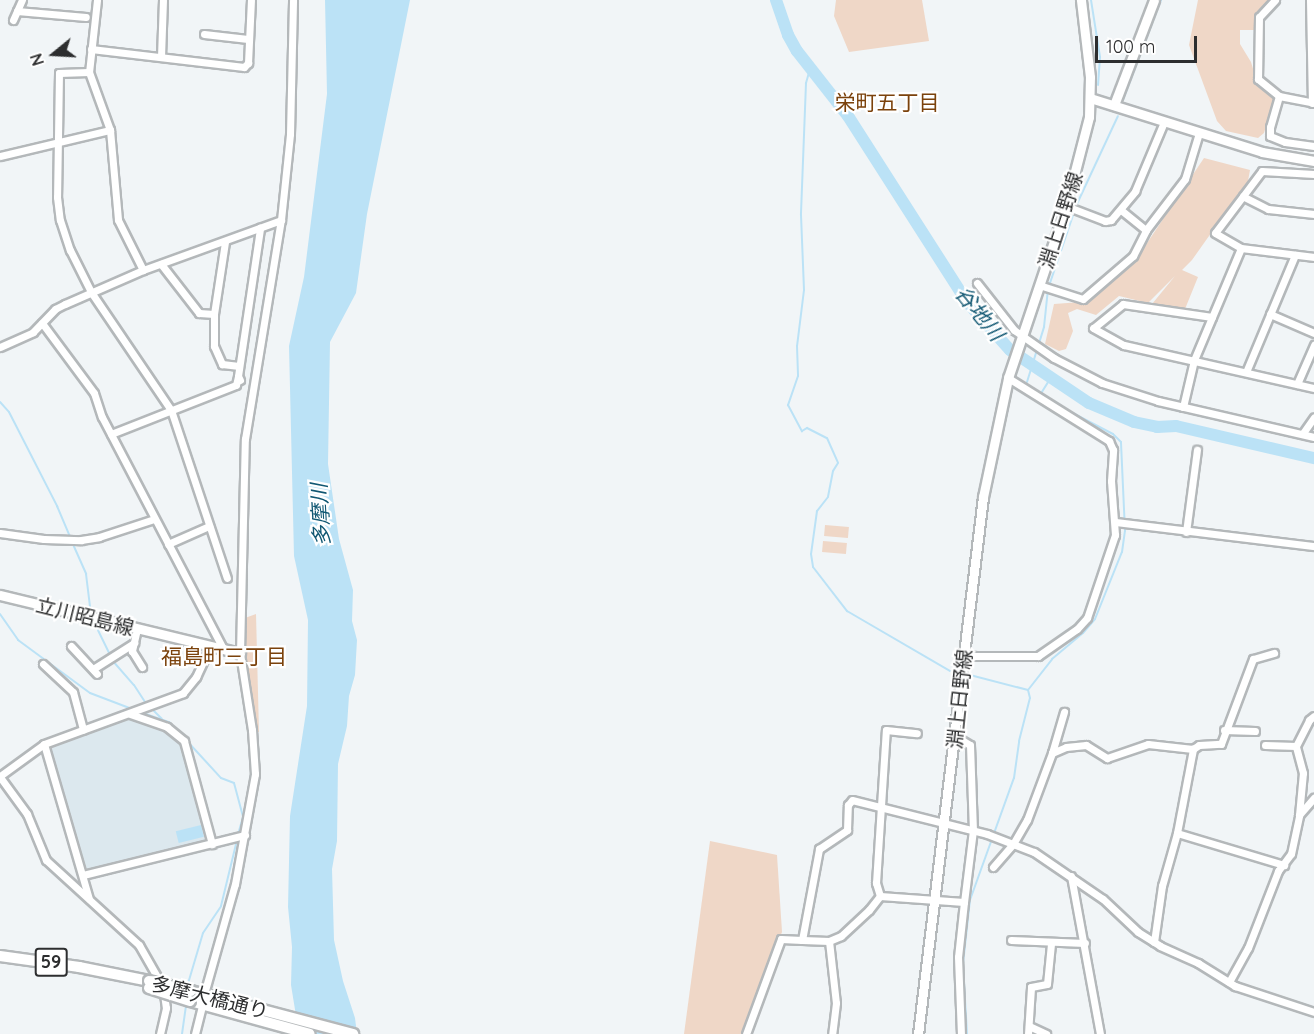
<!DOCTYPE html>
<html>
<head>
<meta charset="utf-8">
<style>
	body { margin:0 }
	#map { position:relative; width:1314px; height:1034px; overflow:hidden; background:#f1f5f7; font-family:Quicksand,"Noto Sans JP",sans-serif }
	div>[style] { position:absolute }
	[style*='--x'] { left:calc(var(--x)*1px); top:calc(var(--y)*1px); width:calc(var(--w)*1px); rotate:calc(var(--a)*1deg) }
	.built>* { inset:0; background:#dce8ee }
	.green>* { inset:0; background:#efd7c7; transform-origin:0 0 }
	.water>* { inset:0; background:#bbe2f6; transform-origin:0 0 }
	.stream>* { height:2px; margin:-1px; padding:0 1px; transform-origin:1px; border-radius:1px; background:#bbe2f6 }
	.river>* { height:12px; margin:-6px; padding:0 6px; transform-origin:6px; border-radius:6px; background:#bbe2f6 }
	.roads { filter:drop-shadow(2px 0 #b4b8ba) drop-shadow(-2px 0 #b4b8ba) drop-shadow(0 2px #b4b8ba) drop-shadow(0 -2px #b4b8ba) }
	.street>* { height:7px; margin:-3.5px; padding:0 3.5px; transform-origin:3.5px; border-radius:3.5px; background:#fff }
	.secondary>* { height:9px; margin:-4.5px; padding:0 4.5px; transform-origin:4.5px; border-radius:4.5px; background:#fff }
	.primary>* { height:10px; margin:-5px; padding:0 5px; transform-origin:5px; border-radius:5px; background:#fff }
	.bridges { filter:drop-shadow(2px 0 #b4b8ba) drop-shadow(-2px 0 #b4b8ba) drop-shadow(0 2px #b4b8ba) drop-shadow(0 -2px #b4b8ba) }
	.primary-bridge>* { height:10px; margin:-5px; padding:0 5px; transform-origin:5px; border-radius:5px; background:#fff }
	span { translate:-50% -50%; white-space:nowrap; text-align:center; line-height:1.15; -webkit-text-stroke:4.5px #fff; paint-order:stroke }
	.shield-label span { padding:2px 4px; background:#fff; border:2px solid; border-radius:4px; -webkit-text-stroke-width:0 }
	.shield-label { font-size:18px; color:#2d2e2f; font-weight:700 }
	.street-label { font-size:20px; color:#2d2e2f }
	.neighbourhood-label { font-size:21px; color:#7b420c }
	.water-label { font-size:21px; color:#105772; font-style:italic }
	.north { position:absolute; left:24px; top:24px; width:60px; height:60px; -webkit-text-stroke:4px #fff; paint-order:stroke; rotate:252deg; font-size:16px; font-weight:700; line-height:24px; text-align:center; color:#2d2e2f }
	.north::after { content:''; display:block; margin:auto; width:21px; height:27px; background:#2d2e2f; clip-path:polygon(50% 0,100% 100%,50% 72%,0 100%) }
	.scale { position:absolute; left:1095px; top:36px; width:102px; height:27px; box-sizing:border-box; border:3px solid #2d2e2f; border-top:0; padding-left:8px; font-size:18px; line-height:21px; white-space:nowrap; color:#2d2e2f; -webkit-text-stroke:4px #fff; paint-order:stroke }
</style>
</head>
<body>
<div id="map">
	<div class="built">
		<div style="clip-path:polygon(131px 717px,164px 729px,179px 742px,208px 839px,205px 842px,84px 874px,48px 746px)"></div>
	</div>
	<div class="green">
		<div style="clip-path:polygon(836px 0,922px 0,929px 41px,849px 52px,834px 16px)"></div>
		<div style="clip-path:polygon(1198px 0,1271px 0,1257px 30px,1240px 30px,1240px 44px,1251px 62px,1256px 79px,1275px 95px,1264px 133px,1258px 138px,1226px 131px,1217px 121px,1189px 45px)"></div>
		<div style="clip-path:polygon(1204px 158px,1250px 170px,1248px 181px,1192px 260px,1182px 270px,1198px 277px,1185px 309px,1152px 304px,1175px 276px,1148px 303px,1119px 296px,1096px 315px,1077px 309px,1068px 313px,1073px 331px,1066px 349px,1059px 351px,1045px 344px,1054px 304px,1081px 302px,1139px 255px)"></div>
		<div style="left:825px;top:525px;width:24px;height:11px;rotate:5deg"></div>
		<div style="left:823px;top:541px;width:24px;height:11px;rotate:5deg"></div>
		<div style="clip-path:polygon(256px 614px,259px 732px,256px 732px,243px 655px,245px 618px)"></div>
		<div style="clip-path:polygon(710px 841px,777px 855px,782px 932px,742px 1034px,684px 1034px)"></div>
	</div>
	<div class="water">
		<div style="clip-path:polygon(325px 0,410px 0,367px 214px,356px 293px,330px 342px,328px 464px,339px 539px,353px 590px,352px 621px,357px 640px,355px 675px,349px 696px,347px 726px,338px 764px,337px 841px,332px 869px,334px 940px,343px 981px,355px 1018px,357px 1034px,299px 1034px,291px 985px,292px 947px,288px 907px,290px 816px,307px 706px,308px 620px,294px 556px,289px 346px,304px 277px,327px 94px)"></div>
		<div style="left:201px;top:825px;width:12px;height:26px;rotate:76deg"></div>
	</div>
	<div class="stream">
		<div style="--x:1091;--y:0;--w:58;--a:81"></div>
		<div style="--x:1100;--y:57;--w:28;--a:94"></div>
		<div style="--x:810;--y:69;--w:15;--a:106"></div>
		<div style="--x:806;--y:83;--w:132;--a:92.2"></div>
		<div style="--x:801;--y:215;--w:75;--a:87.7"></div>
		<div style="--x:804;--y:290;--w:56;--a:97.1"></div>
		<div style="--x:797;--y:346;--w:30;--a:88"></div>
		<div style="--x:798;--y:376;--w:31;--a:109"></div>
		<div style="--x:788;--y:405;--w:30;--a:62"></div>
		<div style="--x:802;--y:431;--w:6;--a:-31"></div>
		<div style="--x:807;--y:428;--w:22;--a:27"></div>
		<div style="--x:827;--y:438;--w:27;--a:66"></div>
		<div style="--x:838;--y:463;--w:9;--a:122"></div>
		<div style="--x:833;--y:471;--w:26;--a:101"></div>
		<div style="--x:828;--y:497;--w:18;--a:128"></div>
		<div style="--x:817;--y:511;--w:43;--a:97.9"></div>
		<div style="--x:811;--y:554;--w:13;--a:81"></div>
		<div style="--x:813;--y:567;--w:56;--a:52.3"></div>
		<div style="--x:847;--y:611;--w:119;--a:30.2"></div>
		<div style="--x:1123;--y:100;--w:107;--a:-69.2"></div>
		<div style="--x:1076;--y:206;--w:99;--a:-65"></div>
		<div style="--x:1049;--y:286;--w:78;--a:-71.3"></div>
		<div style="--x:1027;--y:382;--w:58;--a:-72.8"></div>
		<div style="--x:1044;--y:327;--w:37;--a:-84"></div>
		<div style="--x:1040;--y:395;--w:19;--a:-58"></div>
		<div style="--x:0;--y:402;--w:13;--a:48"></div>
		<div style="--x:9;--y:412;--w:106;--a:62.9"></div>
		<div style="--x:57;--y:506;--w:34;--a:67"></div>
		<div style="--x:72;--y:542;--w:35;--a:66"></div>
		<div style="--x:86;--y:574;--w:41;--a:83"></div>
		<div style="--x:0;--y:614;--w:32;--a:55"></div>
		<div style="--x:18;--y:640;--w:89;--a:36.4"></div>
		<div style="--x:90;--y:693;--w:45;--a:20.9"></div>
		<div style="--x:93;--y:620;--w:39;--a:64"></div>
		<div style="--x:112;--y:660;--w:33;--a:49"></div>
		<div style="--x:134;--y:685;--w:20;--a:57"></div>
		<div style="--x:970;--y:675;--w:60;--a:14.5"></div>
		<div style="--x:1028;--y:690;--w:39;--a:-52"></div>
		<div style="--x:1052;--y:659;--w:40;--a:-40"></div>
		<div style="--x:1083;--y:633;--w:18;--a:-49"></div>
		<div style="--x:1095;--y:619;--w:72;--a:-68.1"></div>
		<div style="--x:1122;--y:552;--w:21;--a:-82"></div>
		<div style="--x:1125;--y:531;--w:89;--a:-92.6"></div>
		<div style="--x:1121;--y:442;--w:11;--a:-135"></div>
		<div style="--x:1113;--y:434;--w:63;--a:-152.6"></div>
		<div style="--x:154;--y:711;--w:11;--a:45"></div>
		<div style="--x:140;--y:712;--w:31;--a:19"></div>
		<div style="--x:169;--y:722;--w:12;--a:48"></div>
		<div style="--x:187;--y:741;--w:50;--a:47.4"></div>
		<div style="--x:221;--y:778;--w:14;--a:21"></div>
		<div style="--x:234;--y:783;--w:35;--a:75"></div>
		<div style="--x:243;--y:817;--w:19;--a:106"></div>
		<div style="--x:187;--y:987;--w:56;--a:-73.5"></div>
		<div style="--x:203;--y:933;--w:32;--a:-56"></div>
		<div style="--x:221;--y:906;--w:68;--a:-76.4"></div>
		<div style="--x:182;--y:1034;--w:30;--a:-82"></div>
		<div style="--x:967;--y:1034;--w:70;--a:-93.3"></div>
		<div style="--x:963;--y:964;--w:64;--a:-83.8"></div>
		<div style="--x:970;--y:900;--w:130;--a:-70.2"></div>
		<div style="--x:1014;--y:778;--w:37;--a:-82"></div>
		<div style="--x:1019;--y:741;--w:44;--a:-75.7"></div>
		<div style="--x:1030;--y:698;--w:8;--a:-104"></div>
	</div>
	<div class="river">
		<div style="--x:776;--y:0;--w:37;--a:71"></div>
		<div style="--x:788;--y:35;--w:18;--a:61"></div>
		<div style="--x:797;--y:51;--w:83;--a:51.9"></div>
		<div style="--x:848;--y:116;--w:221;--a:57.4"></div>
		<div style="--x:967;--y:302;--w:64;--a:48.1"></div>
		<div style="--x:1010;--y:350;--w:95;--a:33.9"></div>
		<div style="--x:1089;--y:403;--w:49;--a:22.9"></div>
		<div style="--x:1134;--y:422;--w:24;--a:12"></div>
		<div style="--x:1157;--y:427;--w:19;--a:-3"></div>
		<div style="--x:1176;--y:426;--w:142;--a:13.1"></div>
	</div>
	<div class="roads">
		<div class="street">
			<div style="--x:97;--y:0;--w:72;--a:96.3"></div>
			<div style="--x:89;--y:72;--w:62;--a:70.1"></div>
			<div style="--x:110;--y:130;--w:90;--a:84.9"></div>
			<div style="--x:118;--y:220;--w:56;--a:63.4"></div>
			<div style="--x:1275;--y:0;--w:23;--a:133"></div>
			<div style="--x:1259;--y:17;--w:62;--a:90.9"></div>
			<div style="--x:1258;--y:79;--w:27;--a:39"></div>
			<div style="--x:1279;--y:96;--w:32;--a:106"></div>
			<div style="--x:1270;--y:127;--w:9;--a:90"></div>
			<div style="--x:1270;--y:136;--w:16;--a:22"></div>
			<div style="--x:1285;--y:142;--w:29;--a:8"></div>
			<div style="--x:1310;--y:0;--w:103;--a:88.9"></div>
			<div style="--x:17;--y:11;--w:69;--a:5"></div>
			<div style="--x:13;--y:20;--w:22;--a:-66"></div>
			<div style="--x:204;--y:34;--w:44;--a:6.5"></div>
			<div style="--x:91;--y:49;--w:154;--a:6.7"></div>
			<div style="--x:244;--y:67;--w:6;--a:-45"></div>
			<div style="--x:248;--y:63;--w:63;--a:-87.3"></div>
			<div style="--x:161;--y:57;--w:57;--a:-88"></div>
			<div style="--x:89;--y:72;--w:30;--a:178"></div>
			<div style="--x:59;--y:73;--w:124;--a:90.9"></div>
			<div style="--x:57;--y:197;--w:23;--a:83"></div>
			<div style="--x:60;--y:220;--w:32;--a:72"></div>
			<div style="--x:70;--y:250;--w:47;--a:63.4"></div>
			<div style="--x:91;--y:292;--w:143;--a:55.9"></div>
			<div style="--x:171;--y:410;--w:177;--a:71.6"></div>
			<div style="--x:1279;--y:96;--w:36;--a:11"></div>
			<div style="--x:0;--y:156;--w:113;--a:-13.3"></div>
			<div style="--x:1243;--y:196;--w:31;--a:-53"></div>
			<div style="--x:1262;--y:171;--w:52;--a:3.3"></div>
			<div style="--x:1066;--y:206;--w:42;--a:21"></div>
			<div style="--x:1105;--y:221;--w:6;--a:-9"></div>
			<div style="--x:1111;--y:220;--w:38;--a:-50"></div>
			<div style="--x:1135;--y:191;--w:75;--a:-67.2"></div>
			<div style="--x:1121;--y:210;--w:32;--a:39"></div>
			<div style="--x:1314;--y:214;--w:46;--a:-173.8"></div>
			<div style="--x:1268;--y:209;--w:28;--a:-153"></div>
			<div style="--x:1243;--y:196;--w:46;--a:127.1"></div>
			<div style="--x:1215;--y:233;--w:30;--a:30"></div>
			<div style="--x:1241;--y:248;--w:74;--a:7"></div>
			<div style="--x:161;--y:264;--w:62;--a:52.2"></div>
			<div style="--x:199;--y:313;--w:15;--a:4"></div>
			<div style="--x:214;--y:314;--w:73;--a:-81.3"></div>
			<div style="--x:977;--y:283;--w:60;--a:51.8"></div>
			<div style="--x:1014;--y:330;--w:49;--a:35"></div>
			<div style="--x:1054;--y:358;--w:54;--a:27.5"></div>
			<div style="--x:1102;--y:383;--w:59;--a:17.8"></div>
			<div style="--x:1158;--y:401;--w:160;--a:13"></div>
			<div style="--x:1039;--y:285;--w:46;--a:17.7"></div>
			<div style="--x:1083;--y:299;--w:66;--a:-40.7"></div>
			<div style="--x:1133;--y:256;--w:29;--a:-63"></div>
			<div style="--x:1146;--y:230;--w:64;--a:-52.6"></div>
			<div style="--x:1185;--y:179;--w:48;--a:-73.1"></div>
			<div style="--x:214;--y:314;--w:32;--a:90"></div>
			<div style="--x:214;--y:346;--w:20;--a:66"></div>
			<div style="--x:222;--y:364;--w:17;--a:7"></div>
			<div style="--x:1270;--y:314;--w:48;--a:23.4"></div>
			<div style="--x:1212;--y:317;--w:90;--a:-171.7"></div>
			<div style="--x:1123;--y:304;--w:38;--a:141"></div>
			<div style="--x:1093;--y:328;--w:35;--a:29"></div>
			<div style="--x:1124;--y:345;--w:195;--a:12.8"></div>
			<div style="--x:42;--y:323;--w:87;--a:53.4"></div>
			<div style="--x:94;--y:393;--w:25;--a:72"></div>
			<div style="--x:102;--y:417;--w:263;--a:62.4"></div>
			<div style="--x:0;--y:347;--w:36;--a:-24"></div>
			<div style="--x:33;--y:332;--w:32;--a:-46"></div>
			<div style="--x:55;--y:309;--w:11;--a:-27"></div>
			<div style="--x:65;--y:304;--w:85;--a:-23.6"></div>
			<div style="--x:143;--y:270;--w:147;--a:-19.9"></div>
			<div style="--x:1246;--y:372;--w:127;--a:-67.3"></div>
			<div style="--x:240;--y:380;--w:4;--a:-117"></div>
			<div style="--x:238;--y:376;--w:150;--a:-81.5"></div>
			<div style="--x:1297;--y:384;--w:43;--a:-66.4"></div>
			<div style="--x:1183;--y:407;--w:48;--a:-76.8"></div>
			<div style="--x:1194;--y:360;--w:121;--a:-67.2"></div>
			<div style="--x:1303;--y:433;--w:19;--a:-55"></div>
			<div style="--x:111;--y:434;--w:134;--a:-21.4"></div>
			<div style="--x:236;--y:385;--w:9;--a:-77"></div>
			<div style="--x:1115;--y:522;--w:200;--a:6.9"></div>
			<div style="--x:1186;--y:532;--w:83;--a:-82.4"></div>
			<div style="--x:0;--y:533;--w:44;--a:7.8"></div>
			<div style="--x:44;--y:539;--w:37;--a:2"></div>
			<div style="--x:81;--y:540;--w:18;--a:-9"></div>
			<div style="--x:99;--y:537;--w:58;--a:-18.1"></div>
			<div style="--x:168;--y:544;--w:45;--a:-23.7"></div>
			<div style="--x:137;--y:629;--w:23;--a:103"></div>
			<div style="--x:132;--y:651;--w:19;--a:58"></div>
			<div style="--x:71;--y:646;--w:38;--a:47"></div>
			<div style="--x:964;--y:654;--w:11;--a:10"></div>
			<div style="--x:975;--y:656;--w:63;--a:0"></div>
			<div style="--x:1038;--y:656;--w:47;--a:-34.7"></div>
			<div style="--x:1077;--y:629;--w:15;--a:-48"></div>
			<div style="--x:1087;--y:618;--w:88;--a:-71.4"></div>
			<div style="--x:1115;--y:535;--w:54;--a:-94.2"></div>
			<div style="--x:1111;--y:481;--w:31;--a:-86"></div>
			<div style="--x:1113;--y:450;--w:10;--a:-114"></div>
			<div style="--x:1109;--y:441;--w:119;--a:-148"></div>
			<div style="--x:43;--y:664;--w:41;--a:43"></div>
			<div style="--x:73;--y:692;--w:39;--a:75"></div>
			<div style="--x:93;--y:669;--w:49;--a:-32.4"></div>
			<div style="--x:130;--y:714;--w:39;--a:19"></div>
			<div style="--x:167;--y:727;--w:22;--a:39"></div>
			<div style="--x:184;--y:741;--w:107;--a:74.8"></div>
			<div style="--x:1224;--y:730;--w:31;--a:2"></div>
			<div style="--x:955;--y:736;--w:17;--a:31"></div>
			<div style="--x:970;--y:745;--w:85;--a:88"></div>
			<div style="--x:973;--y:830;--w:73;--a:97.1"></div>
			<div style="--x:44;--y:744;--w:161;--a:73.8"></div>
			<div style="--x:1265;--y:745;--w:31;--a:2"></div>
			<div style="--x:1052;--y:753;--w:15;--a:-23"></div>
			<div style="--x:1066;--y:747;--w:20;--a:-6"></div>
			<div style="--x:1086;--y:745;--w:25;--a:32"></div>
			<div style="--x:1107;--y:758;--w:43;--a:-18.9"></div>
			<div style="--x:1148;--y:744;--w:45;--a:6.3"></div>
			<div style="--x:1193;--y:749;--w:7;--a:-34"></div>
			<div style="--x:1199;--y:745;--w:22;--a:-3"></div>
			<div style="--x:1221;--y:744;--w:91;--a:-69.4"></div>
			<div style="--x:1253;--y:659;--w:22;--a:-16"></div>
			<div style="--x:0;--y:776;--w:54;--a:-36"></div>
			<div style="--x:44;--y:744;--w:148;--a:-20.1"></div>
			<div style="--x:183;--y:693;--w:21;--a:-51"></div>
			<div style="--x:196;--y:677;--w:33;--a:-65"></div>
			<div style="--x:0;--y:777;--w:46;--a:53.9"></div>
			<div style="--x:27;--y:814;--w:50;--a:67.6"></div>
			<div style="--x:46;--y:860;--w:126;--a:42.4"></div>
			<div style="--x:139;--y:945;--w:48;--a:60.3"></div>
			<div style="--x:163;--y:987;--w:21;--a:82"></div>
			<div style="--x:166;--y:1008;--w:27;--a:103"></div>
			<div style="--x:1299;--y:815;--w:42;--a:-84.6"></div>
			<div style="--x:1303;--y:773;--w:28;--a:-105"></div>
			<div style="--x:1296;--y:746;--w:29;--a:-63"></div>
			<div style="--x:1309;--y:720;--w:6;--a:-39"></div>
			<div style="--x:1177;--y:833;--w:112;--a:16.7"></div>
			<div style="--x:993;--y:867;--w:30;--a:-49"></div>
			<div style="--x:1013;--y:844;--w:28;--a:-60"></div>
			<div style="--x:1027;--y:820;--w:72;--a:-69.5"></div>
			<div style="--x:1052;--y:753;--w:43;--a:-73.7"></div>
			<div style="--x:83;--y:875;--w:167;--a:-13.9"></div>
			<div style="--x:1071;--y:876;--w:161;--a:79.6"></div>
			<div style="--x:880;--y:896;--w:84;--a:4.1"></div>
			<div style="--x:964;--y:902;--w:55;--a:96.2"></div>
			<div style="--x:958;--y:957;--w:77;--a:87.8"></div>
			<div style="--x:880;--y:896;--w:14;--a:-107"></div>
			<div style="--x:876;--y:883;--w:153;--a:-86.3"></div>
			<div style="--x:886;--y:730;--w:31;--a:6"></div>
			<div style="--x:802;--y:940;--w:27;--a:2"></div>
			<div style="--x:829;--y:941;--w:13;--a:-23"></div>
			<div style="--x:841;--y:936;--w:38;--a:-43"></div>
			<div style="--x:869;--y:910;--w:18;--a:-52"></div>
			<div style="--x:1011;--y:940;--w:74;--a:2.3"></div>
			<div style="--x:829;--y:941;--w:62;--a:83.6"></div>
			<div style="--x:836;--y:1003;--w:31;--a:97"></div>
			<div style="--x:1154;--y:942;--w:57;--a:-81.9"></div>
			<div style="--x:1162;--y:886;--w:55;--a:-74.2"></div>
			<div style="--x:1177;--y:833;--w:86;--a:-79.2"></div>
			<div style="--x:1229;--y:982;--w:39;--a:-61"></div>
			<div style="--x:1248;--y:948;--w:83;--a:-68.7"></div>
			<div style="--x:1278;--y:871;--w:21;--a:-53"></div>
			<div style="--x:1291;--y:854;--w:40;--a:-78"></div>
			<div style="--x:1299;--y:815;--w:23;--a:-49"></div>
			<div style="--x:204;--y:994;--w:114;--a:-74.3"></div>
			<div style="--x:235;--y:884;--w:112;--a:-79.7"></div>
			<div style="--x:255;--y:774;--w:44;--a:-93.9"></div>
			<div style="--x:252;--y:730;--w:78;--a:-98.9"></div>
			<div style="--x:240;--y:653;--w:214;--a:-88.7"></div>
			<div style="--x:245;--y:439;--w:222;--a:-80.7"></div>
			<div style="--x:281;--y:220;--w:86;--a:-84"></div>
			<div style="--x:290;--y:134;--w:134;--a:-88.7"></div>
			<div style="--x:1029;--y:1026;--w:19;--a:25"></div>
			<div style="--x:195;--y:1034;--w:30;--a:-76"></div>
			<div style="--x:746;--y:1034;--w:101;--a:-69.8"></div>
			<div style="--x:781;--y:939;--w:21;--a:3"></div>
			<div style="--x:802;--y:940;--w:93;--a:-79.4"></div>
			<div style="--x:819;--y:849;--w:34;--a:-34"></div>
			<div style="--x:847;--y:830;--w:25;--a:-88"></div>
			<div style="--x:848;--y:805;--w:6;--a:-51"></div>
			<div style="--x:852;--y:800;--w:139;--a:14.1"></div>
			<div style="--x:987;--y:834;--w:50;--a:21"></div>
			<div style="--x:1034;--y:852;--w:83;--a:34.3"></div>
			<div style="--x:1103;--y:899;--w:48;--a:43.3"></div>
			<div style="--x:1138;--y:932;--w:26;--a:32"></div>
			<div style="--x:1160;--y:946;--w:42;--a:24.1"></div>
			<div style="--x:1198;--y:963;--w:44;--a:31.9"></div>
			<div style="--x:1235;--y:986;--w:83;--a:18.2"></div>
			<div style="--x:1028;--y:1034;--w:47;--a:-86.3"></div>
			<div style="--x:1031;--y:987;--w:16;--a:-11"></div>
			<div style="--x:1047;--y:984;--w:40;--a:-84.3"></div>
		</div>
		<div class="secondary">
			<div style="--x:1090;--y:98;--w:180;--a:17.4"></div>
			<div style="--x:1262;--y:152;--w:53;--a:9.8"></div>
			<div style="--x:1114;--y:105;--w:112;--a:-69.1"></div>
			<div style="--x:0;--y:595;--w:247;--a:13.6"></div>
			<div style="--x:918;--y:1034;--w:541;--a:-83.1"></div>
			<div style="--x:983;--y:497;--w:122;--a:-78.1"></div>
			<div style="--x:1008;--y:378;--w:182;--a:-71.4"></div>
			<div style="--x:1066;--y:206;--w:92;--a:-75.5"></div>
			<div style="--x:1089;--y:117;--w:40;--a:-88.6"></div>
			<div style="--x:1090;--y:77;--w:78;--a:-96.7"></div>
		</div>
		<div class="primary">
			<div style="--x:0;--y:956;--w:80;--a:7.9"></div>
			<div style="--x:79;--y:967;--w:71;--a:11.3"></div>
			<div style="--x:191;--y:991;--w:168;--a:14.9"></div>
			<div style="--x:190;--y:1001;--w:124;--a:15.4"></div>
		</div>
	</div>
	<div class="bridges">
		<div class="primary-bridge">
			<div style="--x:149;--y:981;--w:43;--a:13.4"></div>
			<div style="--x:149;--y:988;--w:43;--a:17.6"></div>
		</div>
	</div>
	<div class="shield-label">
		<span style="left:51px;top:962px">59</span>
	</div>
	<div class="street-label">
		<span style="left:1060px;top:220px;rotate:-72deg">淵上日野線</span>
		<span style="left:85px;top:616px;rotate:14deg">立川昭島線</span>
		<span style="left:959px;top:699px;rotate:-84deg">淵上日野線</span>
		<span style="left:210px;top:997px;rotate:14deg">多摩大橋通り</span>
	</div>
	<div class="neighbourhood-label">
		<span style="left:887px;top:102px">栄町五丁目</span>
		<span style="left:224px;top:656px">福島町三丁目</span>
	</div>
	<div class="water-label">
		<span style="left:980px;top:313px;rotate:51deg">谷地川</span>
		<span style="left:320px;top:515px;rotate:-93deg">多摩川</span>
	</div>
	<div class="north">N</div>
	<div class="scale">100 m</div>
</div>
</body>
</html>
